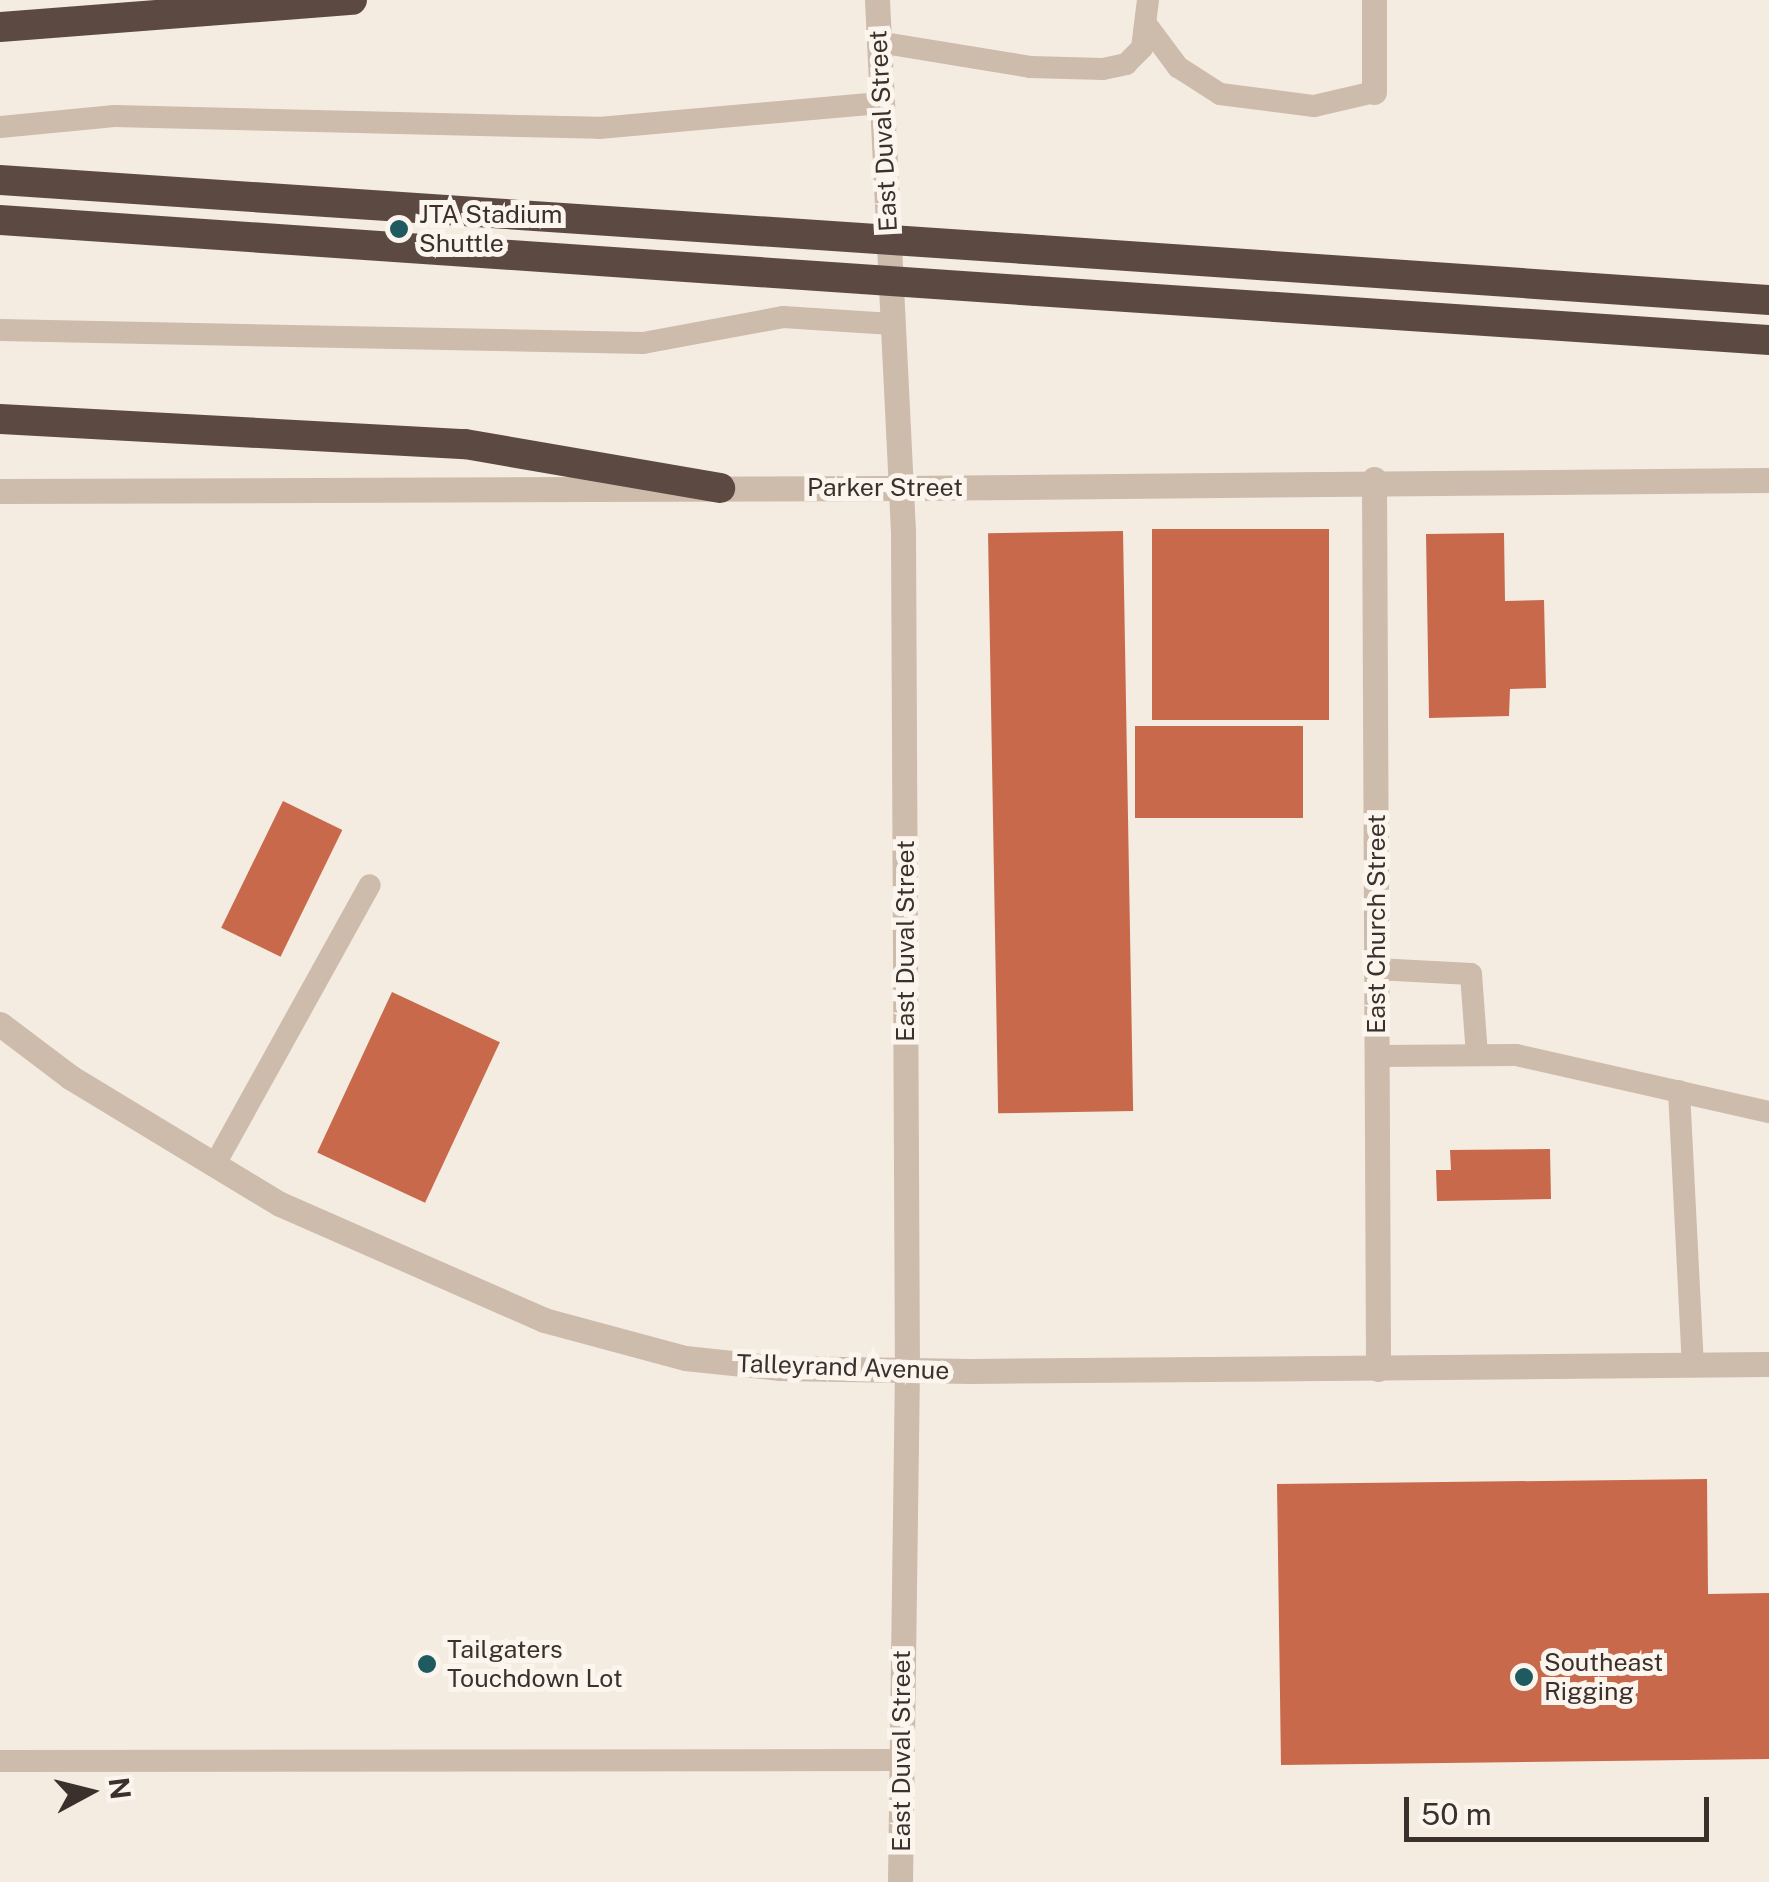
<!DOCTYPE html>
<style>
body{margin:0}
#map{position:relative;width:1769px;height:1882px;overflow:hidden;background:#f4ebe1;font-family:"Public Sans",sans-serif}
div>[style]{position:absolute}
.building>*{inset:0;background:#c8694b;transform-origin:0 0}
.service>*{height:22px;margin:-11px;padding:0 11px;transform-origin:11px;border-radius:11px;background:#cdbbac}
.minor>*{height:25px;margin:-12.5px;padding:0 12.5px;transform-origin:12.5px;border-radius:12.5px;background:#cdbbac}
.tertiary>*{height:25px;margin:-12.5px;padding:0 12.5px;transform-origin:12.5px;border-radius:12.5px;background:#cdbbac}
.motorway>*{height:30px;margin:-15px;padding:0 15px;transform-origin:15px;border-radius:15px;background:#5c4a42}
.motorway-bridge>*{height:30px;margin:-15px;padding:0 15px;transform-origin:15px;border-radius:15px;background:#5c4a42}
.dots>*{width:28px;height:28px;translate:-50% -50%;box-sizing:border-box;border:5px solid #fbf5ee;border-radius:50%}
span{translate:-50% -50%;white-space:nowrap;text-align:center;line-height:1.15;-webkit-text-stroke:10px #fbf5ee;paint-order:stroke}
.street-label{font-size:25px;color:#3b302b}
.poi-label{font-size:25px;color:#3b302b}
.left{translate:0 -50%;text-align:left}
.north{position:absolute;left:40px;top:1742px;width:100px;height:100px;-webkit-text-stroke:8px #fbf5ee;paint-order:stroke;rotate:83deg;font-size:28px;font-weight:700;line-height:40px;text-align:center;color:#3b302b}
.north::after{content:'';display:block;margin:auto;width:35px;height:45px;background:#3b302b;clip-path:polygon(50% 0,100% 100%,50% 72%,0 100%)}
.scale{position:absolute;left:1404px;top:1797px;width:305px;height:45px;box-sizing:border-box;border:5px solid #3b302b;border-top:0;padding-left:12px;font-size:30px;line-height:35px;white-space:nowrap;color:#3b302b;-webkit-text-stroke:8px #fbf5ee;paint-order:stroke}
</style>
<div id="map">
<div class="building">
<i style="left:1152px;top:529px;width:177px;height:191px"></i>
<i style="left:1123px;top:531px;width:580px;height:135px;rotate:89deg"></i>
<i style="clip-path:polygon(1504px 533px,1505px 601px,1544px 600px,1546px 688px,1510px 689px,1509px 716px,1429px 718px,1426px 534px)"></i>
<i style="left:1135px;top:726px;width:168px;height:92px"></i>
<i style="left:283px;top:801px;width:66px;height:141px;rotate:26deg"></i>
<i style="left:392px;top:992px;width:119px;height:177px;rotate:25deg"></i>
<i style="clip-path:polygon(1550px 1149px,1551px 1199px,1437px 1201px,1436px 1170px,1451px 1170px,1450px 1150px)"></i>
<i style="clip-path:polygon(1707px 1479px,1708px 1594px,1769px 1593px,1769px 1759px,1281px 1765px,1277px 1484px)"></i>
</div>
<div class="service">
<i style="left:1149px;top:28px;width:49px;rotate:53.4deg"></i>
<i style="left:1178px;top:67px;width:50px;rotate:32.7deg"></i>
<i style="left:1220px;top:94px;width:95px;rotate:7.3deg"></i>
<i style="left:1314px;top:106px;width:62px;rotate:-13.1deg"></i>
<i style="left:878px;top:42px;width:154px;rotate:9.3deg"></i>
<i style="left:1030px;top:67px;width:73px;rotate:1.6deg"></i>
<i style="left:1103px;top:69px;width:24px;rotate:-12deg"></i>
<i style="left:1126px;top:64px;width:23px;rotate:-45deg"></i>
<i style="left:1142px;top:48px;width:48px;rotate:-82.9deg"></i>
<i style="left:0;top:127px;width:115px;rotate:-5.5deg"></i>
<i style="left:114px;top:116px;width:485px;rotate:1.4deg"></i>
<i style="left:599px;top:128px;width:282px;rotate:-5.1deg"></i>
<i style="left:0;top:330px;width:643px;rotate:1.16deg"></i>
<i style="left:643px;top:343px;width:142px;rotate:-10.5deg"></i>
<i style="left:783px;top:317px;width:109px;rotate:3.7deg"></i>
<i style="left:1376px;top:969px;width:95px;rotate:3deg"></i>
<i style="left:1471px;top:974px;width:81px;rotate:85.8deg"></i>
<i style="left:1377px;top:1056px;width:139px;rotate:-0.4deg"></i>
<i style="left:1516px;top:1055px;width:259px;rotate:12.7deg"></i>
<i style="left:1679px;top:1091px;width:274px;rotate:87.1deg"></i>
<i style="left:214px;top:1166px;width:321px;rotate:-61deg"></i>
<i style="left:0;top:1761px;width:899px;rotate:-0.06deg"></i>
</div>
<div class="minor">
<i style="left:1374px;top:0;width:92px;rotate:90deg"></i>
<i style="left:1374px;top:479px;width:890px;rotate:89.74deg"></i>
<i style="left:901px;top:488px;width:868px;rotate:-0.53deg"></i>
<i style="left:900px;top:1882px;width:511px;rotate:-89.22deg"></i>
</div>
<div class="tertiary">
<i style="left:877px;top:0;width:532px;rotate:87.2deg"></i>
<i style="left:903px;top:531px;width:840px;rotate:89.73deg"></i>
<i style="left:0;top:491px;width:901px;rotate:-0.19deg"></i>
<i style="left:0;top:1024px;width:88px;rotate:37.1deg"></i>
<i style="left:70px;top:1077px;width:245px;rotate:31.2deg"></i>
<i style="left:280px;top:1204px;width:288px;rotate:23.7deg"></i>
<i style="left:544px;top:1320px;width:146px;rotate:15.1deg"></i>
<i style="left:685px;top:1358px;width:96px;rotate:6deg"></i>
<i style="left:780px;top:1368px;width:191px;rotate:0.9deg"></i>
<i style="left:971px;top:1371px;width:798px;rotate:-0.5deg"></i>
</div>
<div class="motorway">
<i style="left:0;top:27px;width:353px;rotate:-4.4deg"></i>
<i style="left:1040px;top:250px;width:731px;rotate:3.92deg"></i>
<i style="left:1036px;top:291px;width:735px;rotate:3.82deg"></i>
<i style="left:0;top:419px;width:466px;rotate:3.1deg"></i>
<i style="left:465px;top:444px;width:259px;rotate:9.8deg"></i>
</div>
<div class="motorway-bridge">
<i style="left:0;top:180px;width:1042px;rotate:3.85deg"></i>
<i style="left:0;top:220px;width:1038px;rotate:3.92deg"></i>
</div>
<div class="dots">
<i style="left:399px;top:229px;background:#1f5a5e"></i>
<i style="left:427px;top:1664px;background:#1f5a5e"></i>
<i style="left:1524px;top:1677px;background:#1f5a5e"></i>
</div>
<div class="street-label">
<span style="left:883px;top:131px;rotate:-93deg">East Duval Street</span>
<span style="left:885px;top:487px">Parker Street</span>
<span style="left:1376px;top:924px;rotate:-90deg">East Church Street</span>
<span style="left:905px;top:941px;rotate:-90deg">East Duval Street</span>
<span style="left:843px;top:1367px;rotate:2deg">Talleyrand Avenue</span>
<span style="left:901px;top:1751px;rotate:-90deg">East Duval Street</span>
</div>
<div class="poi-label">
<span class="left" style="left:419px;top:229px">JTA Stadium<br>Shuttle</span>
<span class="left" style="left:447px;top:1664px">Tailgaters<br>Touchdown Lot</span>
<span class="left" style="left:1544px;top:1677px">Southeast<br>Rigging</span>
</div>
<div class="north">N</div>
<div class="scale">50 m</div>
</div>
